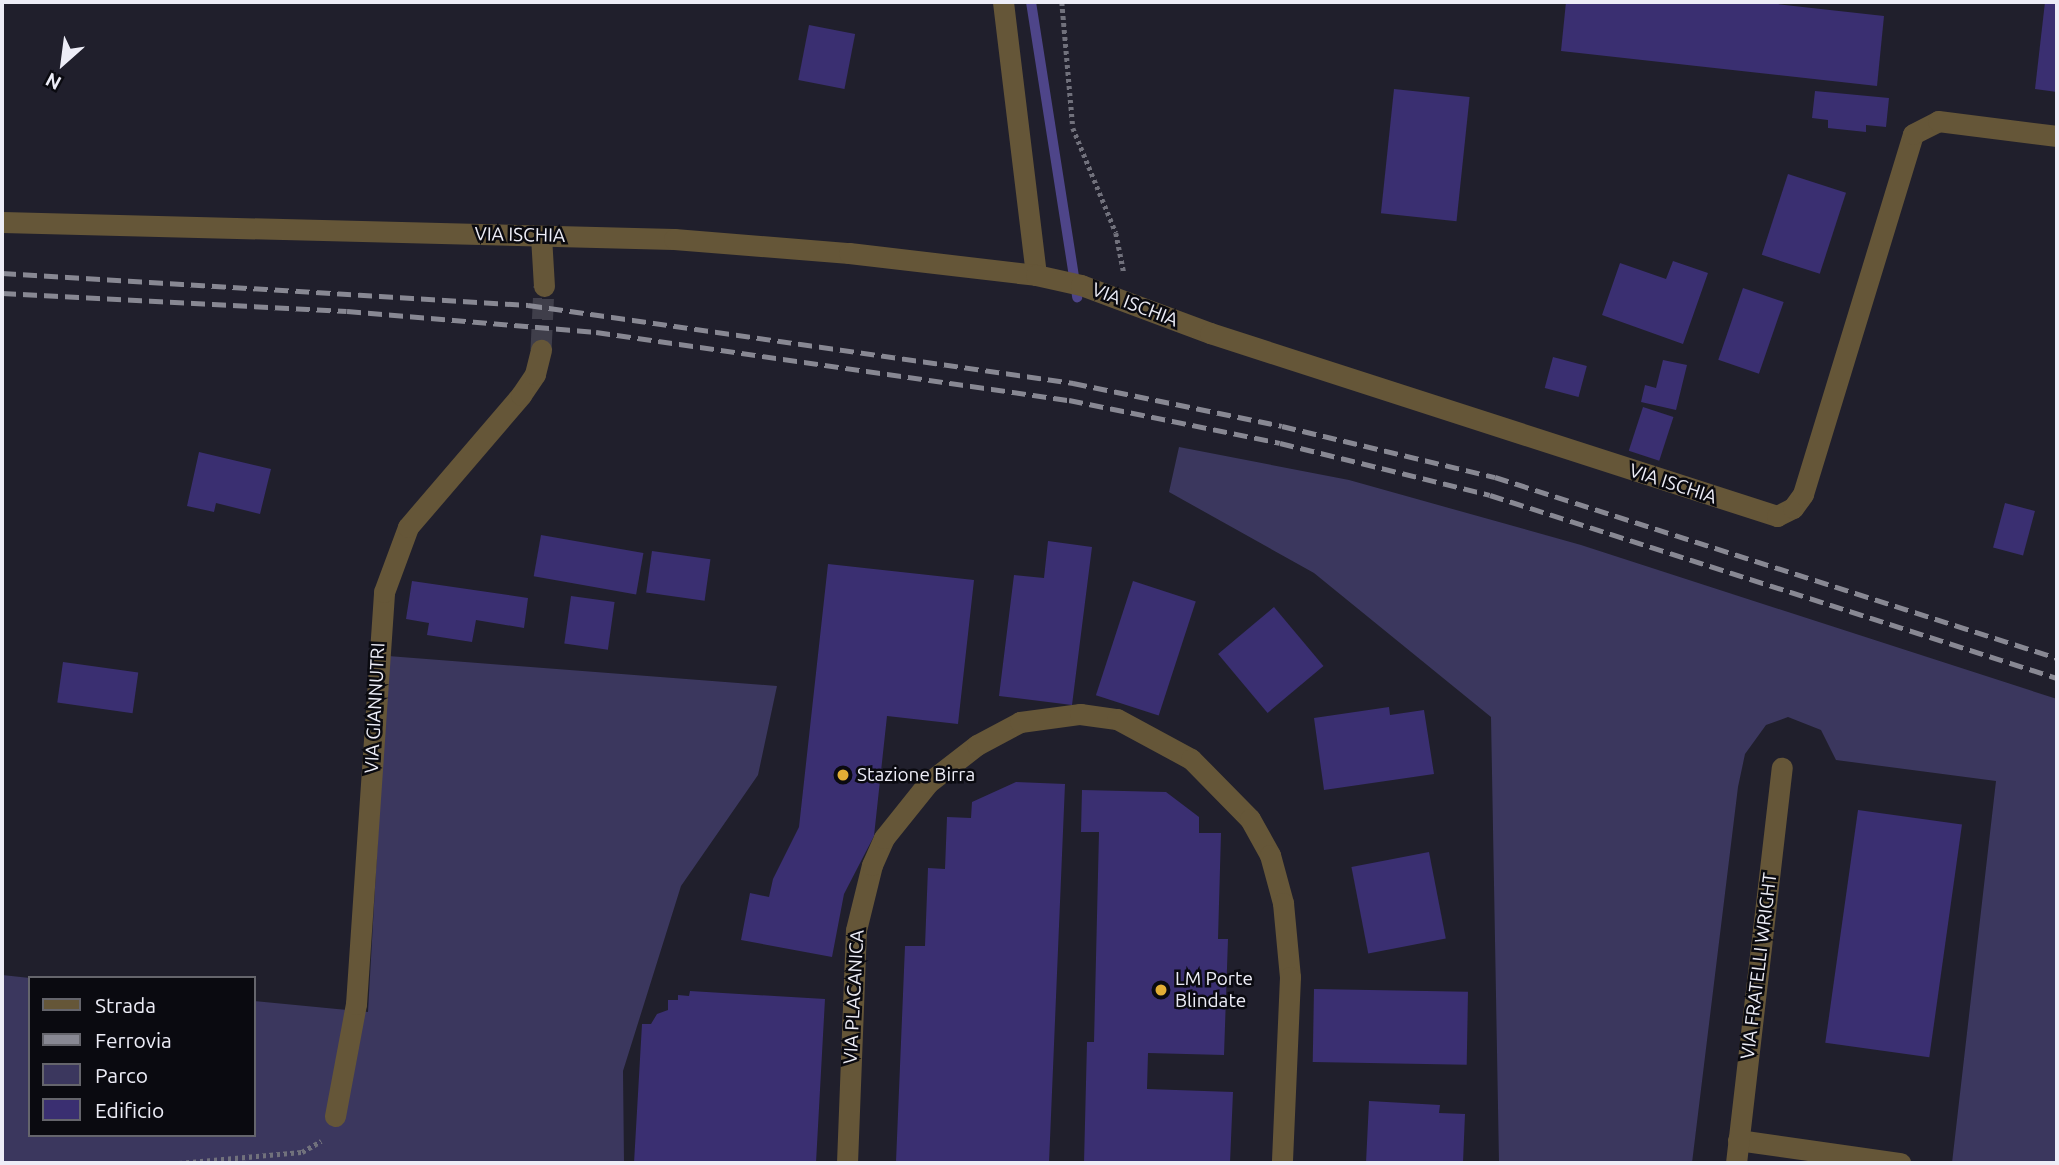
<!DOCTYPE html>
<style>
body{margin:0}
#map{position:relative;width:2059px;height:1165px;overflow:hidden;background:#201f2c;font-family:Ubuntu,sans-serif}
div>[style]{position:absolute}
.green>*{inset:0;background:#3b375e}
.stream>*{height:10px;margin:-5px;padding:0 5px;transform-origin:5px;border-radius:5px;background:#4e4589}
.building>*{inset:0;background:#3a2f71;transform-origin:0 0}
.street-tunnel>*{height:21px;margin-top:-10.5px;transform-origin:0;background:repeating-linear-gradient(90deg,#3f3e4a 0 21px,transparent 0 31px)}
.path>*{height:4.5px;margin-top:-2.25px;transform-origin:0;background:repeating-linear-gradient(90deg,#71717c 0 3.5px,transparent 0 7px)}
.street>*{height:21px;margin:-10.5px;padding:0 10.5px;transform-origin:10.5px;border-radius:10.5px;background:#655638}
.rail>*{height:5px;margin-top:-2.5px;transform-origin:0;background:repeating-linear-gradient(90deg,#888893 0 14px,transparent 0 21px)}
.dots>*{width:19px;height:19px;translate:-50% -50%;box-sizing:border-box;border:4px solid #0a0a10;border-radius:50%}
span{translate:-50% -50%;white-space:nowrap;text-align:center;line-height:1.15;-webkit-text-stroke:5px #0a0a10;paint-order:stroke}
.street-label{font-size:19px;color:#ededf7}
.poi-label{font-size:19px;color:#ededf7}
.left{translate:0 -50%;text-align:left}
.frame{position:absolute;inset:0;border:4px solid #ededf7;pointer-events:none}
.legend{position:absolute;left:28px;top:976px;width:228px;height:161px;box-sizing:border-box;background:#0a0a10;border:2px solid #65656c;margin:0;padding:9px 12px;list-style:none;font-size:21px;color:#ededf7}
.legend li{display:flex;align-items:center;gap:14px;height:35px}
.legend b{width:35px;border:2px solid #65656c}
.north{position:absolute;left:28px;top:28px;width:70px;height:70px;-webkit-text-stroke:5px #0a0a10;paint-order:stroke;rotate:208deg;font-size:19px;font-weight:700;line-height:28px;text-align:center;color:#ededf7}
.north::after{content:'';display:block;margin:auto;width:24px;height:32px;background:#ededf7;clip-path:polygon(50% 0,100% 100%,50% 72%,0 100%)}
</style>
<div id="map">
<div class="green">
<i style="clip-path:polygon(1179px 447px,1349px 480px,1581px 545px,2057px 699px,2057px 1163px,1952px 1163px,1996px 781px,1836px 760px,1821px 730px,1788px 717px,1766px 725px,1745px 754px,1738px 787px,1692px 1163px,1499px 1163px,1491px 717px,1314px 573px,1169px 492px)"></i>
<i style="clip-path:polygon(388px 656px,777px 686px,758px 775px,681px 886px,623px 1071px,624px 1163px,2px 1163px,2px 975px,30px 978px,30px 1135px,254px 1135px,254px 1001px,368px 1012px)"></i>
</div>
<div class="stream">
<i style="left:1031px;top:2px;width:299px;rotate:81.1deg"></i>
</div>
<div class="building">
<i style="clip-path:polygon(1566px 2px,1759px 2px,1884px 16px,1877px 86px,1561px 51px)"></i>
<i style="clip-path:polygon(2045px 2px,2057px 2px,2057px 92px,2035px 89px)"></i>
<i style="left:809px;top:25px;width:47px;height:56px;rotate:11deg"></i>
<i style="left:1394px;top:89px;width:76px;height:125px;rotate:6deg"></i>
<i style="clip-path:polygon(1815px 91px,1889px 98px,1886px 127px,1866px 125px,1866px 132px,1828px 128px,1828px 120px,1812px 118px)"></i>
<i style="left:1788px;top:174px;width:61px;height:85px;rotate:18deg"></i>
<i style="clip-path:polygon(1673px 261px,1708px 273px,1683px 344px,1602px 315px,1620px 263px,1666px 279px)"></i>
<i style="left:1743px;top:288px;width:43px;height:76px;rotate:19deg"></i>
<i style="left:1553px;top:357px;width:35px;height:32px;rotate:15deg"></i>
<i style="clip-path:polygon(1663px 360px,1687px 365px,1676px 410px,1641px 402px,1645px 385px,1656px 388px)"></i>
<i style="left:1643px;top:407px;width:32px;height:46px;rotate:18deg"></i>
<i style="clip-path:polygon(199px 452px,271px 469px,260px 514px,216px 503px,214px 512px,187px 506px)"></i>
<i style="left:2005px;top:503px;width:31px;height:46px;rotate:15deg"></i>
<i style="left:541px;top:535px;width:104px;height:42px;rotate:10deg"></i>
<i style="clip-path:polygon(1048px 541px,1092px 547px,1072px 705px,999px 696px,1014px 575px,1044px 578px)"></i>
<i style="left:652px;top:551px;width:59px;height:42px;rotate:8deg"></i>
<i style="clip-path:polygon(828px 564px,974px 580px,958px 724px,887px 716px,874px 836px,844px 894px,832px 957px,741px 940px,750px 893px,769px 897px,773px 879px,799px 827px)"></i>
<i style="clip-path:polygon(412px 581px,528px 598px,524px 628px,476px 620px,472px 642px,427px 635px,429px 623px,406px 619px)"></i>
<i style="left:1133px;top:581px;width:66px;height:120px;rotate:18deg"></i>
<i style="left:571px;top:596px;width:44px;height:48px;rotate:8deg"></i>
<i style="left:1274px;top:607px;width:77px;height:73px;rotate:50deg"></i>
<i style="left:63px;top:662px;width:76px;height:41px;rotate:8deg"></i>
<i style="clip-path:polygon(1389px 707px,1390px 715px,1424px 710px,1434px 774px,1324px 790px,1314px 718px)"></i>
<i style="clip-path:polygon(1016px 782px,1065px 784px,1049px 1163px,896px 1162px,905px 946px,925px 946px,928px 868px,945px 869px,947px 817px,971px 818px,972px 802px)"></i>
<i style="clip-path:polygon(1082px 790px,1166px 792px,1199px 817px,1199px 833px,1221px 833px,1218px 939px,1228px 939px,1224px 1055px,1148px 1053px,1147px 1089px,1233px 1092px,1230px 1163px,1084px 1163px,1087px 1042px,1094px 1042px,1099px 832px,1081px 832px)"></i>
<i style="left:1858px;top:810px;width:105px;height:235px;rotate:8deg"></i>
<i style="left:1429px;top:852px;width:88px;height:79px;rotate:79deg"></i>
<i style="left:1314px;top:989px;width:154px;height:73px;rotate:1deg"></i>
<i style="clip-path:polygon(690px 991px,825px 999px,816px 1163px,634px 1163px,642px 1024px,651px 1024px,657px 1014px,668px 1010px,668px 1000px,678px 1000px,678px 995px,689px 996px)"></i>
<i style="clip-path:polygon(1369px 1101px,1440px 1105px,1439px 1113px,1465px 1114px,1463px 1163px,1366px 1163px)"></i>
</div>
<div class="street-tunnel">
<i style="left:541px;top:350px;width:64px;rotate:-87.3deg"></i>
</div>
<div class="path">
<i style="left:1062px;top:2px;width:126px;rotate:85deg"></i>
<i style="left:1073px;top:128px;width:113px;rotate:67.7deg"></i>
<i style="left:1116px;top:233px;width:41px;rotate:78.7deg"></i>
<i style="left:179px;top:1163px;width:123px;rotate:-5.1deg"></i>
<i style="left:302px;top:1152px;width:22px;rotate:-30deg"></i>
</div>
<div class="street">
<i style="left:1003px;top:2px;width:275px;rotate:83.1deg"></i>
<i style="left:2px;top:222px;width:672px;rotate:1.45deg"></i>
<i style="left:674px;top:239px;width:176px;rotate:4.6deg"></i>
<i style="left:849px;top:253px;width:188px;rotate:6.7deg"></i>
<i style="left:1036px;top:275px;width:46px;rotate:12.5deg"></i>
<i style="left:1081px;top:285px;width:138px;rotate:20.4deg"></i>
<i style="left:1210px;top:333px;width:596px;rotate:17.89deg"></i>
<i style="left:1777px;top:516px;width:18px;rotate:-27deg"></i>
<i style="left:1793px;top:508px;width:17px;rotate:-54deg"></i>
<i style="left:1803px;top:494px;width:376px;rotate:-73deg"></i>
<i style="left:1913px;top:134px;width:28px;rotate:-27deg"></i>
<i style="left:1938px;top:121px;width:120px;rotate:7.2deg"></i>
<i style="left:541px;top:236px;width:50px;rotate:86.6deg"></i>
<i style="left:335px;top:1116px;width:114px;rotate:-79.4deg"></i>
<i style="left:356px;top:1004px;width:413px;rotate:-86.1deg"></i>
<i style="left:384px;top:592px;width:69px;rotate:-69.7deg"></i>
<i style="left:408px;top:527px;width:174px;rotate:-49.4deg"></i>
<i style="left:521px;top:395px;width:25px;rotate:-56deg"></i>
<i style="left:535px;top:374px;width:25px;rotate:-76deg"></i>
<i style="left:1738px;top:1140px;width:164px;rotate:8.1deg"></i>
<i style="left:847px;top:1163px;width:233px;rotate:-87.8deg"></i>
<i style="left:856px;top:930px;width:67px;rotate:-76.2deg"></i>
<i style="left:872px;top:865px;width:30px;rotate:-66deg"></i>
<i style="left:884px;top:838px;width:70px;rotate:-51.3deg"></i>
<i style="left:928px;top:783px;width:62px;rotate:-37.8deg"></i>
<i style="left:977px;top:745px;width:49px;rotate:-28.1deg"></i>
<i style="left:1020px;top:722px;width:61px;rotate:-7.6deg"></i>
<i style="left:1080px;top:714px;width:37px;rotate:8deg"></i>
<i style="left:1117px;top:719px;width:84px;rotate:28.4deg"></i>
<i style="left:1191px;top:759px;width:84px;rotate:45.5deg"></i>
<i style="left:1250px;top:819px;width:41px;rotate:60.9deg"></i>
<i style="left:1270px;top:855px;width:50px;rotate:74.8deg"></i>
<i style="left:1283px;top:903px;width:74px;rotate:84.6deg"></i>
<i style="left:1290px;top:977px;width:186px;rotate:92.5deg"></i>
<i style="left:1736px;top:1163px;width:398px;rotate:-83.4deg"></i>
</div>
<div class="rail">
<i style="left:2px;top:273px;width:527px;rotate:3.48deg"></i>
<i style="left:528px;top:305px;width:551px;rotate:8.14deg"></i>
<i style="left:1073px;top:383px;width:213px;rotate:11.6deg"></i>
<i style="left:1282px;top:426px;width:219px;rotate:13.5deg"></i>
<i style="left:1495px;top:477px;width:590px;rotate:17.85deg"></i>
<i style="left:2px;top:293px;width:345px;rotate:3deg"></i>
<i style="left:347px;top:311px;width:250px;rotate:4.8deg"></i>
<i style="left:596px;top:332px;width:478px;rotate:8.2deg"></i>
<i style="left:1069px;top:400px;width:215px;rotate:11.5deg"></i>
<i style="left:1280px;top:443px;width:216px;rotate:13.9deg"></i>
<i style="left:1490px;top:495px;width:596px;rotate:17.89deg"></i>
</div>
<div class="dots">
<i style="left:843px;top:775px;background:#e3ae35"></i>
<i style="left:1161px;top:990px;background:#e3ae35"></i>
</div>
<div class="street-label">
<span style="left:520px;top:235px;rotate:1deg">VIA ISCHIA</span>
<span style="left:1135px;top:305px;rotate:21deg">VIA ISCHIA</span>
<span style="left:1673px;top:484px;rotate:18deg">VIA ISCHIA</span>
<span style="left:375px;top:708px;rotate:-87deg">VIA GIANNUTRI</span>
<span style="left:1759px;top:966px;rotate:-83deg">VIA FRATELLI WRIGHT</span>
<span style="left:854px;top:997px;rotate:-87deg">VIA PLACANICA</span>
</div>
<div class="poi-label">
<span class="left" style="left:857px;top:775px">Stazione Birra</span>
<span class="left" style="left:1175px;top:990px">LM Porte<br>Blindate</span>
</div>
<div class="frame"></div>
<ul class="legend">
<li><b style="height:9px;background:#655638"></b>Strada</li>
<li><b style="height:9px;background:#888893"></b>Ferrovia</li>
<li><b style="height:19px;background:#3b375e"></b>Parco</li>
<li><b style="height:19px;background:#3a2f71"></b>Edificio</li>
</ul>
<div class="north">N</div>
</div>
